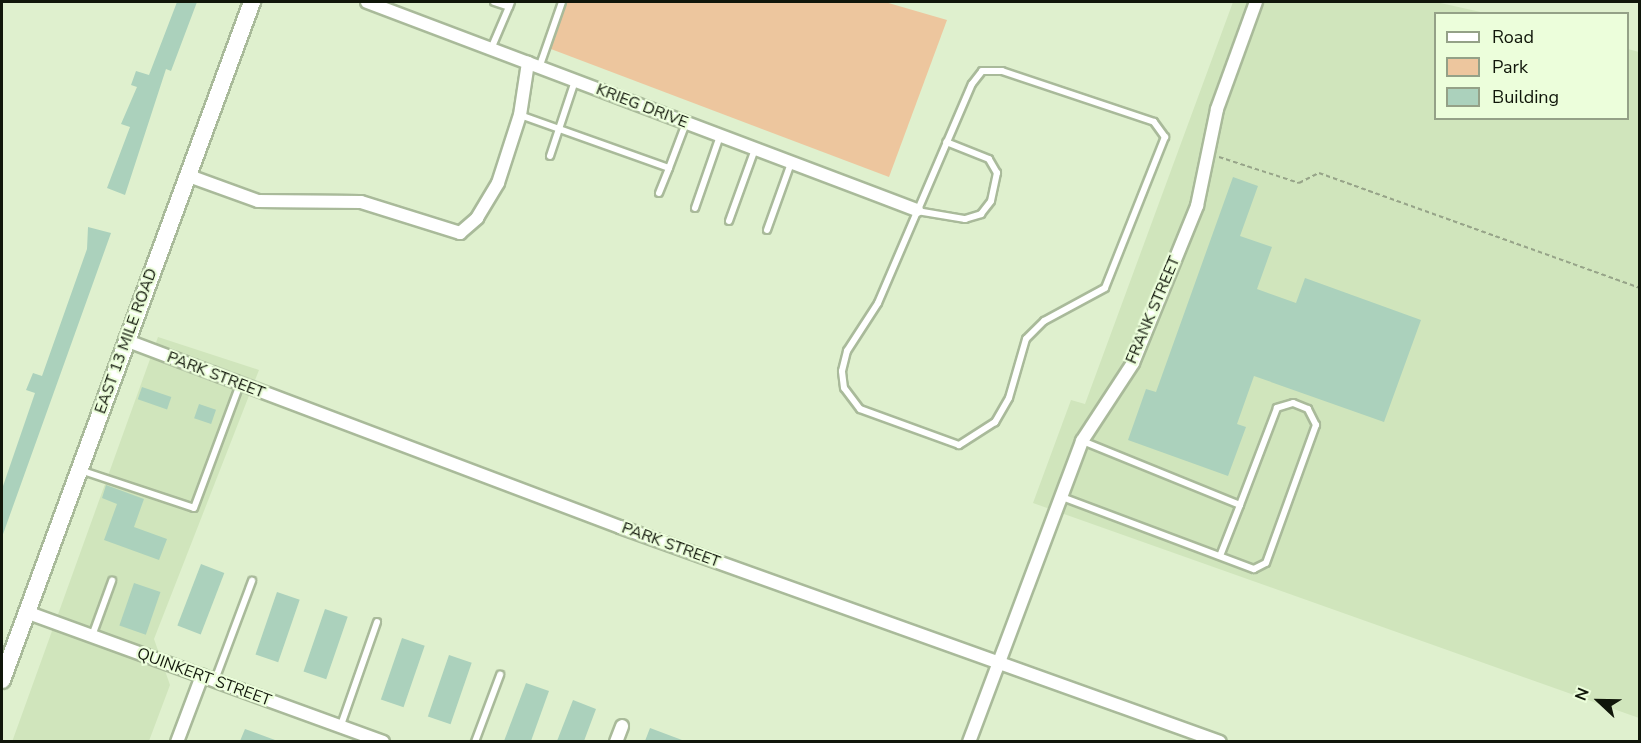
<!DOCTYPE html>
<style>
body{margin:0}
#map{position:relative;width:1641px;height:743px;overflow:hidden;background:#dff0ce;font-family:"Nunito Sans",sans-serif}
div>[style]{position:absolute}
.built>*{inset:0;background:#d0e5bc}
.green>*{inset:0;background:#edc69e}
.building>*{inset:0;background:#abd1bc;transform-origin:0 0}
.path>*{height:2px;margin-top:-1px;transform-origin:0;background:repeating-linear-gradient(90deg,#97a489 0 4.5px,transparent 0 7.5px)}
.roads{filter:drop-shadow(2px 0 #a9ba9a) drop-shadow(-2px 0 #a9ba9a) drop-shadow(0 2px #a9ba9a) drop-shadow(0 -2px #a9ba9a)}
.lane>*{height:6px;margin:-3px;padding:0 3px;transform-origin:3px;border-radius:3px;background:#fff}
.street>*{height:12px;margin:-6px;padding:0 6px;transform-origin:6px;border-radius:6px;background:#fff}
.secondary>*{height:16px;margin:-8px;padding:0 8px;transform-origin:8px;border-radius:8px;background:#fff}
span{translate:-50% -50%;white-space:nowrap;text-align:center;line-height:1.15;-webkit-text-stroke:4.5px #ecfedb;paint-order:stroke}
.street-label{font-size:16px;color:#10160a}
.frame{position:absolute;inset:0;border:3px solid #10160a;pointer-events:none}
.legend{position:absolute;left:1434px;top:12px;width:195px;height:108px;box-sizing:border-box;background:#ecfedb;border:2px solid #94a187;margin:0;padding:8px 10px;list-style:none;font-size:18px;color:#10160a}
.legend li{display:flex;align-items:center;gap:12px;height:30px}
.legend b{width:30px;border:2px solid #94a187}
.north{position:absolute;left:1569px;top:671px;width:60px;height:60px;-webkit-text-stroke:4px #ecfedb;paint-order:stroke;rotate:292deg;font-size:16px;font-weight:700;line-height:24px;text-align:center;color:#10160a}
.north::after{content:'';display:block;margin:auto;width:21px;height:27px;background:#10160a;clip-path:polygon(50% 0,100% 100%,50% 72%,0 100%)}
</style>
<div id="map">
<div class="built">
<i style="clip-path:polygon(1233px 2px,1436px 2px,1485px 13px,1436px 14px,1436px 118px,1628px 118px,1628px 49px,1639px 52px,1639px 718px,1033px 503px,1071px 400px,1085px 404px)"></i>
<i style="clip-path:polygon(158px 337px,259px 370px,154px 639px,170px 685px,149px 741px,12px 742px)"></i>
</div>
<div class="green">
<i style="clip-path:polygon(559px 2px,885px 2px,947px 20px,889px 177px,543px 46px)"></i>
</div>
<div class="building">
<i style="clip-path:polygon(177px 2px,197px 2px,171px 71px,166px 69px,125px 195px,107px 188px,130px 127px,121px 124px,137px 87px,131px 85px,136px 71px,149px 75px)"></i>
<i style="clip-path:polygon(1233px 177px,1258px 186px,1240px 236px,1272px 247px,1257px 289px,1296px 303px,1305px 278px,1421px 320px,1384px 422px,1254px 376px,1237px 424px,1246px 427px,1228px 476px,1128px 440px,1146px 389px,1156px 392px)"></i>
<i style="clip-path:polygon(88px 227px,111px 233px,2px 537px,2px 489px,35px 393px,26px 390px,33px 373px,42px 376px,87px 249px)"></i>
<i style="left:142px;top:387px;width:31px;height:13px;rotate:19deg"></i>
<i style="left:199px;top:404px;width:18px;height:15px;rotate:19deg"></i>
<i style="clip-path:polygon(106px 485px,144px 499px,134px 527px,167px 539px,159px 560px,104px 540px,117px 504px,102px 498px)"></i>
<i style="left:201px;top:564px;width:25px;height:66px;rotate:21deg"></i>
<i style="left:134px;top:583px;width:28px;height:45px;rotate:19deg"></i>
<i style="left:277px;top:592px;width:24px;height:66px;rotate:19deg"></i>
<i style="left:325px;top:609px;width:24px;height:66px;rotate:19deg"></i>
<i style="left:402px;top:638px;width:24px;height:65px;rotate:19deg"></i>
<i style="left:449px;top:655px;width:24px;height:65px;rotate:19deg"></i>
<i style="clip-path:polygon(526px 683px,549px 691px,531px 741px,504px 741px)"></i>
<i style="clip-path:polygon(573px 700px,596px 709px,584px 741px,557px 741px)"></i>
<i style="clip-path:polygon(650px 728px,682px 740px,682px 741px,645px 741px)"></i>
<i style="clip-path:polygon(245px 729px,275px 740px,275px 741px,240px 741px)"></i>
</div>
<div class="path">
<i style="left:1219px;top:157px;width:84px;rotate:18deg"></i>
<i style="left:1299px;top:183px;width:22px;rotate:-27deg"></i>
<i style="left:1319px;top:173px;width:341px;rotate:19.7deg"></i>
</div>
<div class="roads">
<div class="lane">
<i style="left:494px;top:2px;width:16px;rotate:18deg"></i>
<i style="left:491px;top:49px;width:51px;rotate:-66.9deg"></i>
<i style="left:539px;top:68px;width:70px;rotate:-70.8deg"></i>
<i style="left:982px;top:71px;width:20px"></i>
<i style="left:1002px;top:71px;width:160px;rotate:18.5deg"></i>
<i style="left:1154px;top:122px;width:19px;rotate:54deg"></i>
<i style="left:1165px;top:137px;width:162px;rotate:111.7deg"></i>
<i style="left:1105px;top:288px;width:69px;rotate:151.6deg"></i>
<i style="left:1044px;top:321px;width:25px;rotate:135deg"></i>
<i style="left:1026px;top:339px;width:61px;rotate:106.1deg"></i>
<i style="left:1009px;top:398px;width:28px;rotate:120deg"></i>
<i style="left:995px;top:422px;width:43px;rotate:147.4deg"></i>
<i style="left:959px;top:445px;width:105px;rotate:-160deg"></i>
<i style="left:860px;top:409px;width:26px;rotate:-127deg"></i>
<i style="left:844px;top:388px;width:17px;rotate:-97deg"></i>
<i style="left:842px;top:371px;width:21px;rotate:-76deg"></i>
<i style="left:847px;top:351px;width:57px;rotate:-57.1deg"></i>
<i style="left:878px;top:303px;width:238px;rotate:-66.8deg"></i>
<i style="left:972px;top:84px;width:16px;rotate:-52deg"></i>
<i style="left:520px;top:115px;width:158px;rotate:19.6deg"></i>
<i style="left:669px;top:168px;width:48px;rotate:-69.3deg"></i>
<i style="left:550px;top:156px;width:79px;rotate:-71.6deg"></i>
<i style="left:659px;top:193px;width:27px;rotate:-68deg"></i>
<i style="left:695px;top:208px;width:76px;rotate:-70.9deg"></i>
<i style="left:917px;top:211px;width:49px;rotate:9.5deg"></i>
<i style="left:965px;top:219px;width:17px;rotate:-17deg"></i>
<i style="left:981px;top:214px;width:16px;rotate:-52deg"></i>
<i style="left:991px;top:201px;width:29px;rotate:-78deg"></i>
<i style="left:997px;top:173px;width:16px;rotate:-120deg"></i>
<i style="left:989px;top:159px;width:46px;rotate:-158.4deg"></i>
<i style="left:729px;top:221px;width:77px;rotate:-70.1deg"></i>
<i style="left:767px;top:230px;width:71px;rotate:-70.3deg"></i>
<i style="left:80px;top:470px;width:120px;rotate:18.4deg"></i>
<i style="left:194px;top:508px;width:132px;rotate:-69.6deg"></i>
<i style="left:1062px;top:497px;width:205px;rotate:20.6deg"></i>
<i style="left:1254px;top:569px;width:13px;rotate:-27deg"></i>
<i style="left:1266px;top:563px;width:147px;rotate:-70.1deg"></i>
<i style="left:1316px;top:425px;width:18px;rotate:-117deg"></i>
<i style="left:1308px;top:409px;width:16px;rotate:-158deg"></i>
<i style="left:1293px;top:403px;width:17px;rotate:163deg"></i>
<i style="left:1277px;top:408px;width:104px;rotate:110.9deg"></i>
<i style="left:1240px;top:505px;width:170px;rotate:-157.9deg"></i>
<i style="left:1220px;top:556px;width:55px;rotate:-68.6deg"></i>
<i style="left:92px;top:636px;width:59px;rotate:-70deg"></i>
<i style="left:215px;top:680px;width:106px;rotate:-69.5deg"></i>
<i style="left:341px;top:725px;width:109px;rotate:-70.7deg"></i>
<i style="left:475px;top:742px;width:72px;rotate:-69.5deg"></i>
</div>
<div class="street">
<i style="left:367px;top:2px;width:588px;rotate:20.72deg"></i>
<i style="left:189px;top:176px;width:73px;rotate:19.9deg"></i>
<i style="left:258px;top:201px;width:103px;rotate:0.6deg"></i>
<i style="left:361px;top:202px;width:104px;rotate:17.4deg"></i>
<i style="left:460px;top:233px;width:23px;rotate:-41deg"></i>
<i style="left:477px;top:218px;width:41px;rotate:-59deg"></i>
<i style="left:498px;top:183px;width:71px;rotate:-72.1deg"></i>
<i style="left:520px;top:115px;width:53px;rotate:-81.3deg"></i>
<i style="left:125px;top:340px;width:529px;rotate:20.7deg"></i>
<i style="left:620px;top:527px;width:637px;rotate:19.71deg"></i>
<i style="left:26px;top:612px;width:380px;rotate:20deg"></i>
<i style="left:177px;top:742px;width:71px;rotate:-69.3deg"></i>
<i style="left:616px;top:742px;width:17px;rotate:-69deg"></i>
<i style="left:969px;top:742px;width:322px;rotate:-69.4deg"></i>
<i style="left:1082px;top:441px;width:93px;rotate:-56.8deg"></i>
<i style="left:1133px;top:363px;width:170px;rotate:-67.8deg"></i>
<i style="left:1197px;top:206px;width:99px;rotate:-78.3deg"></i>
<i style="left:1217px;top:109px;width:114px;rotate:-70deg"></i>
</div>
<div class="secondary">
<i style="left:2px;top:680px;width:723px;rotate:-69.76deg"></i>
</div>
</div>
<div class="street-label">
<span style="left:642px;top:106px;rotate:21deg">KRIEG DRIVE</span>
<span style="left:1153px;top:310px;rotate:-67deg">FRANK STREET</span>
<span style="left:126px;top:341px;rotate:-70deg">EAST 13 MILE ROAD</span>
<span style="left:216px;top:375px;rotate:21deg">PARK STREET</span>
<span style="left:671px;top:545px;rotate:20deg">PARK STREET</span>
<span style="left:204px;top:677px;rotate:20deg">QUINKERT STREET</span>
</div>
<div class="frame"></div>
<ul class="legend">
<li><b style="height:8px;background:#fff"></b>Road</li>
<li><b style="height:16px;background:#edc69e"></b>Park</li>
<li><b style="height:16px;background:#abd1bc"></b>Building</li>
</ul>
<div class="north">N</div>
</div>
